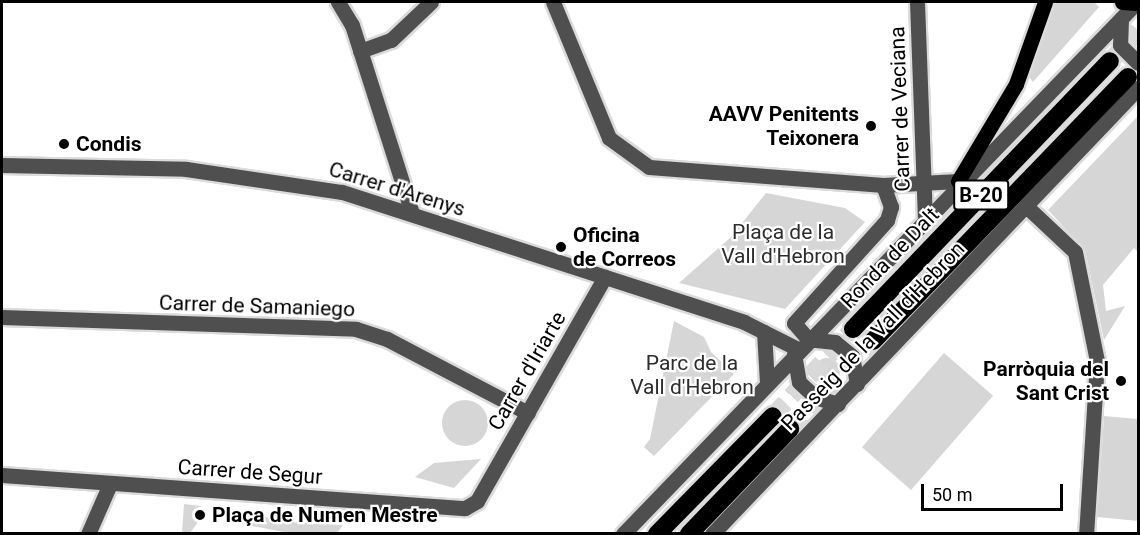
<!DOCTYPE html>
<meta charset="utf-8">
<style>
body{margin:0}
#map{position:relative;width:1140px;height:535px;overflow:hidden;background:#fff;font-family:Roboto,sans-serif}
div>[style]{position:absolute}
.green>*{inset:0;background:#d6d6d6;transform-origin:0 0}
.round{border-radius:50%}
.highway-tunnel>*{height:18px;margin-top:-9px;transform-origin:0;background:repeating-linear-gradient(90deg,#d9d9d9 0 18px,transparent 0 27px)}
.roads{filter:drop-shadow(2px 0 #dbdbdb) drop-shadow(-2px 0 #dbdbdb) drop-shadow(0 2px #dbdbdb) drop-shadow(0 -2px #dbdbdb)}
.minor>*{height:15px;margin:-7.5px;padding:0 7.5px;transform-origin:7.5px;border-radius:7.5px;background:#4f4f4f}
.major>*{height:15px;margin:-7.5px;padding:0 7.5px;transform-origin:7.5px;border-radius:7.5px;background:#000}
.highway>*{height:18px;margin:-9px;padding:0 9px;transform-origin:9px;border-radius:9px;background:#000}
.dots>*{width:16px;height:16px;translate:-50% -50%;box-sizing:border-box;border:3px solid #fff;border-radius:50%}
span{translate:-50% -50%;white-space:nowrap;text-align:center;line-height:1.15;-webkit-text-stroke:4.5px #fff;paint-order:stroke}
.shield-label span{padding:2px 4px;background:#fff;border:2px solid;border-radius:4px;-webkit-text-stroke-width:0}
.shield-label{font-size:20px;color:#000;font-weight:700}
.street-label{font-size:21px;color:#000}
.poi-label{font-size:21px;color:#000;font-weight:700}
.right{translate:-100% -50%;text-align:right}
.left{translate:0 -50%;text-align:left}
.park-label{font-size:21px;color:#2d2d2d}
.frame{position:absolute;inset:0;border:3px solid #000;pointer-events:none}
.scale{position:absolute;left:921px;top:484px;width:142px;height:27px;box-sizing:border-box;border:3px solid #000;border-top:0;padding-left:8px;font-size:18px;line-height:21px;white-space:nowrap;color:#000;-webkit-text-stroke:4px #fff;paint-order:stroke}
</style>
<div id="map">
<div class="green">
<i style="clip-path:polygon(1054px 2px,1094px 2px,1099px 7px,1033px 82px,1029px 77px)"></i>
<i style="clip-path:polygon(1138px 116px,1138px 252px,1134px 248px,1103px 285px,1106px 311px,1125px 306px,1104px 340px,1085px 250px,1048px 210px)"></i>
<i style="clip-path:polygon(766px 193px,845px 208px,865px 222px,785px 309px,679px 283px,730px 238px)"></i>
<i style="clip-path:polygon(674px 321px,704px 337px,711px 352px,734px 374px,654px 456px,644px 447px,650px 439px)"></i>
<i style="left:944px;top:353px;width:65px;height:125px;rotate:41deg"></i>
<i class="round" style="left:814px;top:358px;width:26px;height:26px"></i>
<i class="round" style="left:442px;top:400px;width:46px;height:46px"></i>
<i style="clip-path:polygon(1104px 416px,1138px 419px,1138px 521px,1097px 517px)"></i>
<i style="clip-path:polygon(481px 459px,454px 488px,415px 477px,434px 463px)"></i>
<i style="clip-path:polygon(184px 504px,201px 506px,201px 518px,190px 533px,182px 533px)"></i>
<i style="clip-path:polygon(233px 509px,286px 522px,343px 525px,337px 533px,289px 533px,232px 522px)"></i>
</div>
<div class="highway-tunnel">
<i style="left:1111px;top:60px;width:40px;rotate:-47deg"></i>
<i style="left:773px;top:416px;width:118px;rotate:-47.4deg"></i>
<i style="left:790px;top:429px;width:121px;rotate:-46.7deg"></i>
</div>
<div class="roads">
<div class="minor">
<i style="left:338px;top:2px;width:27px;rotate:59deg"></i>
<i style="left:352px;top:25px;width:197px;rotate:72.3deg"></i>
<i style="left:553px;top:2px;width:147px;rotate:67.6deg"></i>
<i style="left:609px;top:138px;width:49px;rotate:35.9deg"></i>
<i style="left:649px;top:167px;width:235px;rotate:4.4deg"></i>
<i style="left:883px;top:185px;width:75px;rotate:-3.1deg"></i>
<i style="left:917px;top:2px;width:214px;rotate:87.9deg"></i>
<i style="left:1121px;top:19px;width:26px;rotate:92deg"></i>
<i style="left:1120px;top:45px;width:25px;rotate:45deg"></i>
<i style="left:360px;top:51px;width:33px;rotate:-20deg"></i>
<i style="left:391px;top:40px;width:55px;rotate:-43.5deg"></i>
<i style="left:2px;top:165px;width:184px;rotate:1.2deg"></i>
<i style="left:186px;top:169px;width:158px;rotate:8.4deg"></i>
<i style="left:342px;top:192px;width:422px;rotate:17.9deg"></i>
<i style="left:744px;top:322px;width:60px;rotate:26.6deg"></i>
<i style="left:1026px;top:206px;width:67px;rotate:43.2deg"></i>
<i style="left:1075px;top:252px;width:111px;rotate:78.6deg"></i>
<i style="left:1097px;top:361px;width:173px;rotate:93.6deg"></i>
<i style="left:2px;top:317px;width:354px;rotate:1.9deg"></i>
<i style="left:356px;top:329px;width:33px;rotate:18deg"></i>
<i style="left:387px;top:339px;width:159px;rotate:27.7deg"></i>
<i style="left:764px;top:332px;width:51px;rotate:86.6deg"></i>
<i style="left:794px;top:354px;width:28px;rotate:80deg"></i>
<i style="left:799px;top:382px;width:22px;rotate:43deg"></i>
<i style="left:815px;top:397px;width:24px;rotate:17deg"></i>
<i style="left:857px;top:384px;width:28px;rotate:-100deg"></i>
<i style="left:852px;top:356px;width:22px;rotate:-141deg"></i>
<i style="left:835px;top:342px;width:27px;rotate:-174deg"></i>
<i style="left:808px;top:339px;width:21px;rotate:-131deg"></i>
<i style="left:794px;top:323px;width:139px;rotate:-47.9deg"></i>
<i style="left:887px;top:220px;width:14px;rotate:-73deg"></i>
<i style="left:891px;top:207px;width:23px;rotate:-110deg"></i>
<i style="left:2px;top:475px;width:464px;rotate:4.1deg"></i>
<i style="left:465px;top:508px;width:14px;rotate:-30deg"></i>
<i style="left:477px;top:501px;width:258px;rotate:-60.3deg"></i>
<i style="left:88px;top:534px;width:55px;rotate:-66.3deg"></i>
<i style="left:623px;top:534px;width:740px;rotate:-45.99deg"></i>
<i style="left:712px;top:534px;width:617px;rotate:-46.31deg"></i>
</div>
<div class="major">
<i style="left:1122px;top:2px;width:13px;rotate:4deg"></i>
<i style="left:958px;top:181px;width:113px;rotate:-59.1deg"></i>
<i style="left:1016px;top:84px;width:87px;rotate:-70.5deg"></i>
</div>
<div class="highway">
<i style="left:853px;top:329px;width:371px;rotate:-46.2deg"></i>
<i style="left:873px;top:341px;width:367px;rotate:-46deg"></i>
<i style="left:657px;top:534px;width:165px;rotate:-45.5deg"></i>
<i style="left:689px;top:534px;width:146px;rotate:-46.1deg"></i>
</div>
</div>
<div class="dots">
<i style="left:871px;top:126px;background:#000"></i>
<i style="left:64px;top:144px;background:#000"></i>
<i style="left:561px;top:247px;background:#000"></i>
<i style="left:1121px;top:381px;background:#000"></i>
<i style="left:200px;top:515px;background:#000"></i>
</div>
<div class="shield-label">
<span style="left:981px;top:195px">B-20</span>
</div>
<div class="street-label">
<span style="left:900px;top:109px;rotate:-92deg">Carrer de Veciana</span>
<span style="left:397px;top:189px;rotate:17deg">Carrer d'Arenys</span>
<span style="left:890px;top:258px;rotate:-46deg">Ronda de Dalt</span>
<span style="left:257px;top:306px;rotate:2deg">Carrer de Samaniego</span>
<span style="left:873px;top:336px;rotate:-46deg">Passeig de la Vall d'Hebron</span>
<span style="left:527px;top:371px;rotate:-60deg">Carrer d'Iriarte</span>
<span style="left:250px;top:472px;rotate:4deg">Carrer de Segur</span>
</div>
<div class="poi-label">
<span class="right" style="left:859px;top:126px">AAVV Penitents<br>Teixonera</span>
<span class="left" style="left:76px;top:144px">Condis</span>
<span class="left" style="left:573px;top:247px">Oficina<br>de Correos</span>
<span class="right" style="left:1109px;top:381px">Parròquia del<br>Sant Crist</span>
<span class="left" style="left:212px;top:515px">Plaça de Numen Mestre</span>
</div>
<div class="park-label">
<span style="left:783px;top:244px">Plaça de la<br>Vall d'Hebron</span>
<span style="left:692px;top:375px">Parc de la<br>Vall d'Hebron</span>
</div>
<div class="frame"></div>
<div class="scale">50 m</div>
</div>
